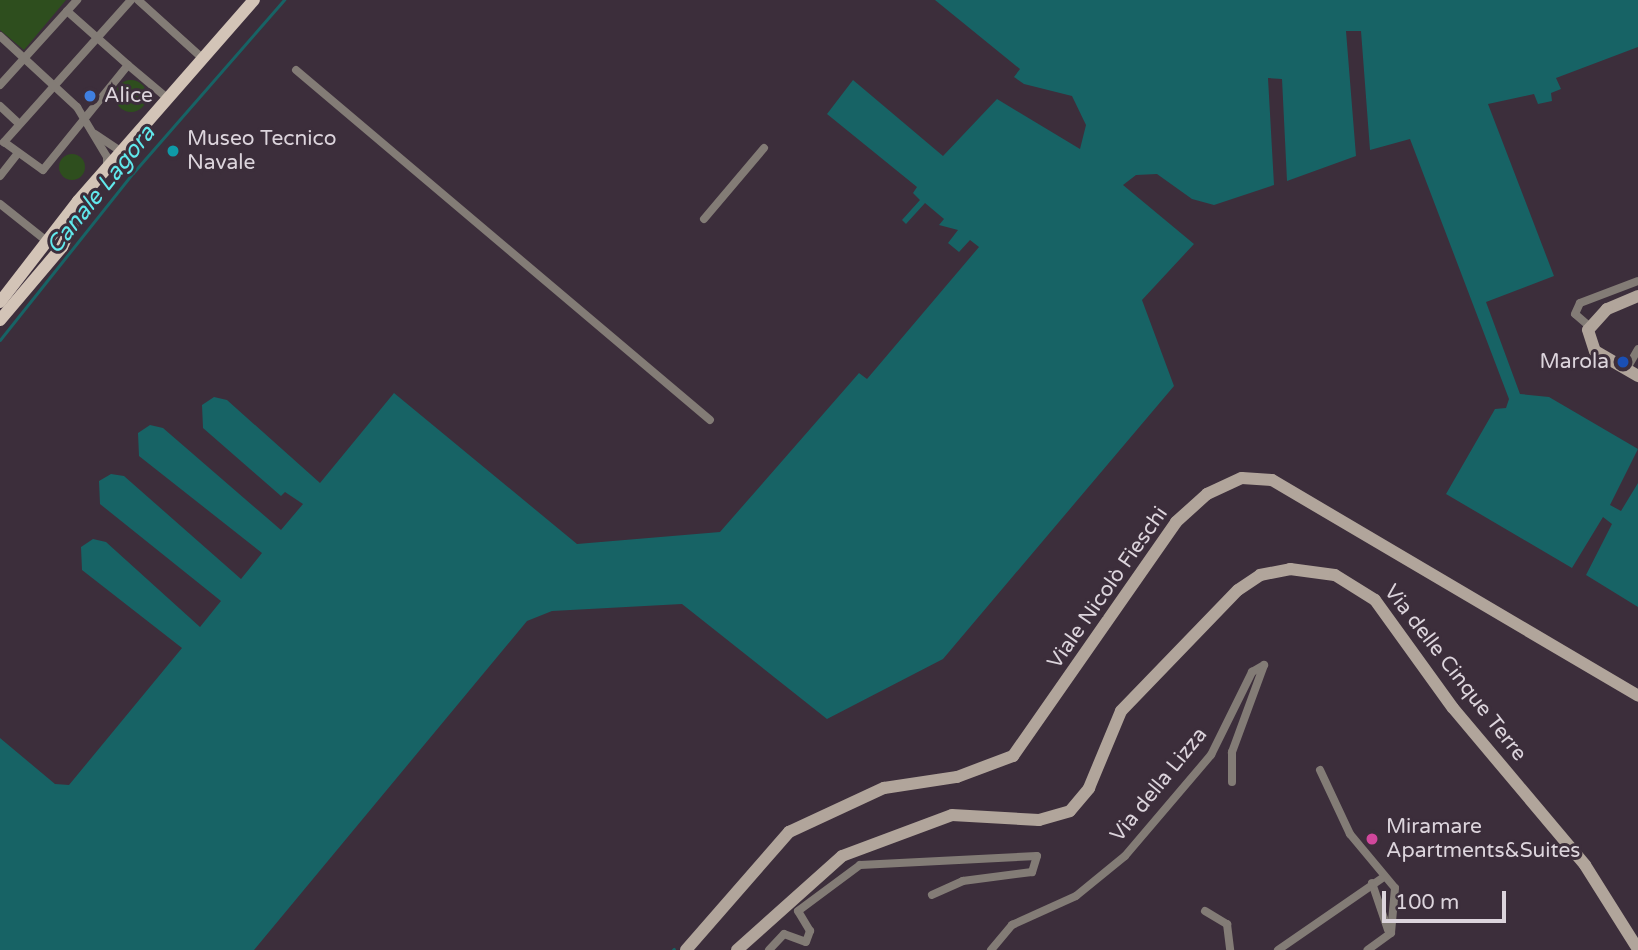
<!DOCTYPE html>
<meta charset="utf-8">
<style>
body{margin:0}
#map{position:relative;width:1638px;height:950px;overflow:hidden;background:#3c2e3b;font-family:"Varela Round",sans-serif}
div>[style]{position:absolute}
.green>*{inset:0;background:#2e4e1e}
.round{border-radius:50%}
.water>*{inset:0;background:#176365}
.stream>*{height:2.5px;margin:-1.25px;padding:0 1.25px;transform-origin:1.25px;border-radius:1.25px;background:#176365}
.minor>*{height:8px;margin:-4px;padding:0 4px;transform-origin:4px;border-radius:4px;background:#837c76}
.secondary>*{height:12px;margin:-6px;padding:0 6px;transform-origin:6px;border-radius:6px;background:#b1a59b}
.primary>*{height:12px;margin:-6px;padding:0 6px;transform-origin:6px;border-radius:6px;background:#d3c4b7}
.dots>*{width:19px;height:19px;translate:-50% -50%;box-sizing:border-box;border:4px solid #3c2e3b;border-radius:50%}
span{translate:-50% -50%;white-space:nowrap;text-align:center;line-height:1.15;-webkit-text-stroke:6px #3c2e3b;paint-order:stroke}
.poi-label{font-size:21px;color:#dcd4dc}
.left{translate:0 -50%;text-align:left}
.right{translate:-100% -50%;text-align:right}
.street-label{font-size:21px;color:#dcd4dc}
.water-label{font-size:23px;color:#61e9ed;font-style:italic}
.scale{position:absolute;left:1382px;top:891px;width:124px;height:32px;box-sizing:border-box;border:4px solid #dcd4dc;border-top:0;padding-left:9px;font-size:21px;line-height:24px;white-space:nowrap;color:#dcd4dc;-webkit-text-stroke:5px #3c2e3b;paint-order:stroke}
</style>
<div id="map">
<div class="green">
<i style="clip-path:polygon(0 0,66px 0,24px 50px,0 30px)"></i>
<i class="round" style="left:115px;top:80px;width:32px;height:32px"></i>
<i class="round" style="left:59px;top:154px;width:26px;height:26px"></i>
</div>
<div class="water">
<i style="clip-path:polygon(935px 0,1638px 0,1638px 47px,1556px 78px,1561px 89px,1551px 93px,1552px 101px,1538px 104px,1534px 94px,1488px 104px,1554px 276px,1486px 302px,1520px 394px,1549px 397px,1638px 449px,1610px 505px,1621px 511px,1638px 483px,1638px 607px,1586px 575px,1612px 524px,1603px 517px,1572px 568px,1446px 494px,1495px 409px,1506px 408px,1509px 399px,1410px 139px,1370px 150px,1361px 31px,1346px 31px,1356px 156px,1287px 181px,1282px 79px,1268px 78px,1274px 185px,1214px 205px,1192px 199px,1157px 174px,1136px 175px,1123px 185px,1194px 244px,1142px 300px,1174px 386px,943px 659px,827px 719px,682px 604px,552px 611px,527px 621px,254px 950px,0 950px,0 738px,55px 784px,69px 785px,182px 648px,82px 570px,81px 547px,93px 539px,106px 542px,200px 627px,221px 601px,100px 504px,99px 481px,111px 474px,124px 476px,241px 579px,262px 553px,139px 456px,138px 433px,150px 425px,163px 428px,281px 530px,303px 504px,285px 492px,281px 496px,203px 428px,202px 405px,214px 397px,227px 400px,320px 483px,394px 393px,577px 544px,720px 532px,859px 373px,867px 379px,979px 247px,970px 240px,959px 252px,948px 243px,958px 230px,939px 225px,944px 219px,925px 203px,906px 224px,902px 220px,920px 200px,913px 193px,917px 187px,827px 114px,853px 80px,943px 156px,997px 99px,1080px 149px,1086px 125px,1072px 96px,1024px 84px,1014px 77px,1020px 69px)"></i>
</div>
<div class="stream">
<i style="left:0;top:340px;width:213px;rotate:-51.5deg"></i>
<i style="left:133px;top:173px;width:230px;rotate:-48.9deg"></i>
<i style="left:673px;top:950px;width:1px;rotate:-45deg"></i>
</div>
<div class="minor">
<i style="left:131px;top:0;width:191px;rotate:131.8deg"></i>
<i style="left:4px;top:142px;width:48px;rotate:35.7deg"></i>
<i style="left:43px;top:170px;width:135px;rotate:-51deg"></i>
<i style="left:128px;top:65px;width:51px;rotate:40.2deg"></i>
<i style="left:138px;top:0;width:85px;rotate:42.1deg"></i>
<i style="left:67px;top:11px;width:81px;rotate:41.5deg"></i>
<i style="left:0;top:36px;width:105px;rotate:42.7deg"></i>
<i style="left:77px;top:107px;width:58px;rotate:59deg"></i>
<i style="left:107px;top:157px;width:12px;rotate:90deg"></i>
<i style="left:296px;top:70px;width:542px;rotate:40.21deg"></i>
<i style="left:0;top:85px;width:115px;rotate:-47.8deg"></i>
<i style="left:0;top:106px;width:26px;rotate:43deg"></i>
<i style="left:95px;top:134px;width:32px;rotate:34deg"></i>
<i style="left:0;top:176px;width:28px;rotate:-52deg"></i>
<i style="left:0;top:204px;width:63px;rotate:38.5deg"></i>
<i style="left:704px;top:219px;width:93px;rotate:-49.8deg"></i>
<i style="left:1589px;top:326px;width:18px;rotate:-139deg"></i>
<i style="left:1575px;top:314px;width:12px;rotate:-66deg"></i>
<i style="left:1580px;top:303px;width:62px;rotate:-20.8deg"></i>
<i style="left:1626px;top:370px;width:24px;rotate:-60deg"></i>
<i style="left:1320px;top:770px;width:71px;rotate:64.9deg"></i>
<i style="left:1350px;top:834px;width:70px;rotate:50.2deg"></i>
<i style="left:1395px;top:888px;width:45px;rotate:95.1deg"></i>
<i style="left:1391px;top:933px;width:29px;rotate:144deg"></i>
<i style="left:1372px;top:883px;width:50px;rotate:71.2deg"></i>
<i style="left:1205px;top:911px;width:26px;rotate:31deg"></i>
<i style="left:1227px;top:924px;width:26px;rotate:83deg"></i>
<i style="left:769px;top:950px;width:22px;rotate:-47deg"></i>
<i style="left:784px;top:934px;width:23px;rotate:20deg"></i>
<i style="left:806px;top:942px;width:12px;rotate:-70deg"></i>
<i style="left:810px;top:931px;width:23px;rotate:-121deg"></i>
<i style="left:798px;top:911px;width:77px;rotate:-36.6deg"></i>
<i style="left:860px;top:865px;width:177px;rotate:-2.9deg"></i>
<i style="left:1037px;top:856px;width:17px;rotate:107deg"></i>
<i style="left:1032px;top:872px;width:70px;rotate:172.6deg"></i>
<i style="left:963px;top:881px;width:34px;rotate:156deg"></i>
<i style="left:991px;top:950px;width:33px;rotate:-50deg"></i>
<i style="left:1012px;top:925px;width:70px;rotate:-24.4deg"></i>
<i style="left:1076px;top:896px;width:63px;rotate:-39.2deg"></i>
<i style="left:1125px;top:856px;width:133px;rotate:-49.6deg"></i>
<i style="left:1211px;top:755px;width:93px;rotate:-63.7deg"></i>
<i style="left:1252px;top:672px;width:14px;rotate:-30deg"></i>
<i style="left:1264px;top:665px;width:93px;rotate:110.2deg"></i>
<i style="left:1232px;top:752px;width:30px;rotate:90deg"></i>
<i style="left:1278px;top:950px;width:129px;rotate:-34.6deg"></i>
</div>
<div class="secondary">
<i style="left:1638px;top:296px;width:34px;rotate:157deg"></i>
<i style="left:1607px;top:309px;width:28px;rotate:132deg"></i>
<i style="left:1588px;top:330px;width:22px;rotate:72deg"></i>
<i style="left:1595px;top:351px;width:50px;rotate:30.2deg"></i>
<i style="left:686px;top:950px;width:157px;rotate:-48.9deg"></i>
<i style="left:789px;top:832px;width:105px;rotate:-24.9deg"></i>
<i style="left:884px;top:788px;width:74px;rotate:-8.6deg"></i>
<i style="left:957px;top:777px;width:60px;rotate:-20.6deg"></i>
<i style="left:1013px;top:756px;width:285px;rotate:-55.1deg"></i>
<i style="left:1176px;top:522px;width:42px;rotate:-42.1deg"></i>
<i style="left:1207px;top:494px;width:38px;rotate:-25deg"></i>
<i style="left:1242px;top:478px;width:30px;rotate:4deg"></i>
<i style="left:1272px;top:480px;width:425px;rotate:30.5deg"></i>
<i style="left:737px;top:950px;width:141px;rotate:-41.8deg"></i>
<i style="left:842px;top:856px;width:117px;rotate:-20.4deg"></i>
<i style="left:952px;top:815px;width:87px;rotate:3.3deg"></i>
<i style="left:1039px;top:820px;width:32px;rotate:-16deg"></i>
<i style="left:1070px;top:811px;width:30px;rotate:-50deg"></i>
<i style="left:1089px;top:788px;width:83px;rotate:-67.4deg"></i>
<i style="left:1121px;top:711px;width:168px;rotate:-46deg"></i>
<i style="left:1238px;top:590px;width:27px;rotate:-34deg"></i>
<i style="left:1260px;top:575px;width:31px;rotate:-11deg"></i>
<i style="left:1290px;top:569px;width:45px;rotate:7.6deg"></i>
<i style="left:1335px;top:575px;width:47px;rotate:32deg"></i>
<i style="left:1375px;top:600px;width:133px;rotate:54.2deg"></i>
<i style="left:1453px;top:708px;width:205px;rotate:49.9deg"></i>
<i style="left:1585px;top:865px;width:99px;rotate:57.8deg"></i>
</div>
<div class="primary">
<i style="left:0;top:302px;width:128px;rotate:-52.3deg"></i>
<i style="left:78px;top:201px;width:267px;rotate:-48.8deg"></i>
<i style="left:0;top:320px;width:96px;rotate:-49.7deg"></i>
<i style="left:62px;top:247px;width:44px;rotate:-64.6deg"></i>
</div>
<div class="dots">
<i style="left:90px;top:96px;background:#3f7fe0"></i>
<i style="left:173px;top:151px;background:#0f9aa8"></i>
<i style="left:1623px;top:362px;background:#1a4fb4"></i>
<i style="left:1372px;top:839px;background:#d1479c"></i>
</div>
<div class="poi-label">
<span class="left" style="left:104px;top:96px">Alice</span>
<span class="left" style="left:187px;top:151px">Museo Tecnico<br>Navale</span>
<span class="right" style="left:1609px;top:362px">Marola</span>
<span class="left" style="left:1386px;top:839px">Miramare<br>Apartments&amp;Suites</span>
</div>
<div class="street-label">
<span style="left:1108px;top:588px;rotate:-55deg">Viale Nicolò Fieschi</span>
<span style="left:1455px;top:673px;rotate:52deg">Via delle Cinque Terre</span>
<span style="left:1159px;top:785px;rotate:-51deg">Via della Lizza</span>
</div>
<div class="water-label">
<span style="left:101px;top:190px;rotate:-51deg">Canale Lagora</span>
</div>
<div class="scale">100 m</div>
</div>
